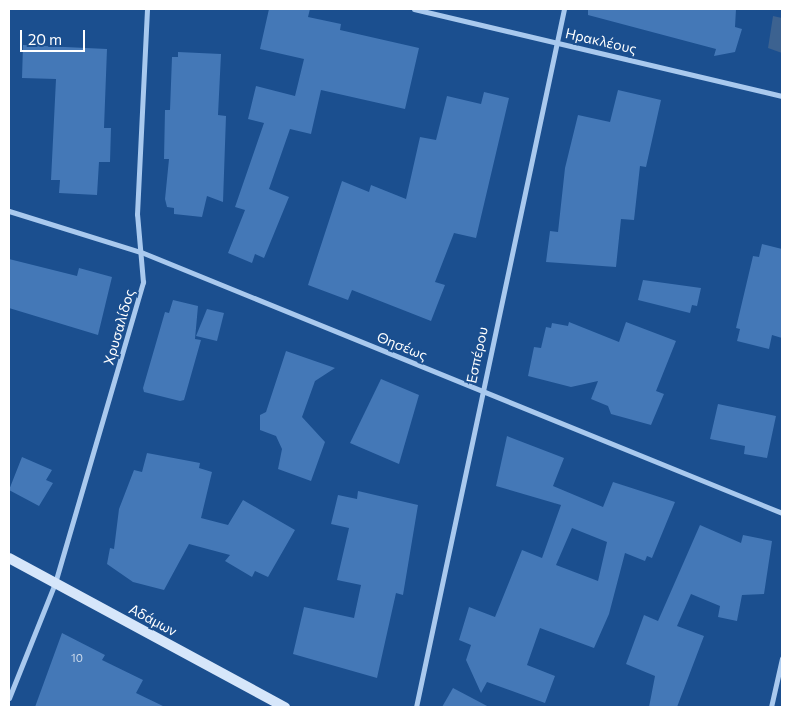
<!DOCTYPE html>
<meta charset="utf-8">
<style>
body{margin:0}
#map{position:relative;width:791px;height:716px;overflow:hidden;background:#1b4f8f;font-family:Commissioner,sans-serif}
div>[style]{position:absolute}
.water>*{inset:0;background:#3c6290}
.building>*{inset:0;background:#4478b7}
.street>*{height:5px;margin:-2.5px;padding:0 2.5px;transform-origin:2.5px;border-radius:2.5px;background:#a9c9ee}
.secondary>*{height:10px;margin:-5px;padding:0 5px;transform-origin:5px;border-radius:5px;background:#d6e6fa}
span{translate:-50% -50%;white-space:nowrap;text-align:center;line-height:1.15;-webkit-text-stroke:4px #1b4f8f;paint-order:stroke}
.number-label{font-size:11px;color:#d0dded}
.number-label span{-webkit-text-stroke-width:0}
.street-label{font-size:14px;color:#fff}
.frame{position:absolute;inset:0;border:10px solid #fff;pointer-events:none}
.scale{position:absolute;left:20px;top:30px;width:65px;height:22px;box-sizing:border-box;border:2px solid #fff;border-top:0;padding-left:6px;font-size:15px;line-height:18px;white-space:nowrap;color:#fff;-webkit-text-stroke:4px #1b4f8f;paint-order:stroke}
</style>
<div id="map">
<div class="water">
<i style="clip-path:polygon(773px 16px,782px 18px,782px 53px,768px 48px)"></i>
</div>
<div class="building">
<i style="clip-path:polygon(269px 9px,310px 9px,308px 17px,341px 24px,340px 30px,419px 48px,405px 109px,321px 90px,311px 134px,290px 129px,269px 189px,289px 197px,264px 258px,255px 254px,252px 263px,228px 253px,245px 210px,235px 207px,264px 123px,248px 119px,256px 86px,295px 96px,304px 59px,260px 49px)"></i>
<i style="clip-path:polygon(588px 9px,736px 9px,735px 27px,742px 29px,735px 52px,714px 56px,716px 49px,588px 15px)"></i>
<i style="clip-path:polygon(23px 45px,107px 49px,104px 128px,111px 128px,110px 162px,99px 162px,97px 195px,59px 193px,60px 180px,51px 180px,56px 79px,22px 78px)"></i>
<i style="clip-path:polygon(178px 52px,221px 54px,218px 115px,226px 116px,223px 202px,207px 196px,202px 217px,174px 214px,174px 208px,167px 207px,165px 199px,169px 159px,164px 159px,165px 110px,170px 110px,172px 57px,178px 57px)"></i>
<i style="clip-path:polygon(618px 90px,661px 100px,646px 167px,640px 166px,634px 220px,621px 219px,616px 267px,546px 262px,550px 231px,558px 232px,565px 168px,578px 115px,610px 122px)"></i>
<i style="clip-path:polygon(484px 92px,509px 98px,476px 238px,454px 233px,435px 282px,445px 285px,431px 321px,352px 290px,348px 300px,308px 285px,342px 181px,369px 192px,371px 185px,406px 199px,420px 137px,436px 140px,447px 96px,481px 104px)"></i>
<i style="clip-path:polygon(762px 244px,782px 249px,782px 338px,772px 335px,769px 349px,737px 341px,740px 329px,736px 328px,753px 256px,759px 257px)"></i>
<i style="clip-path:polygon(9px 259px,77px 276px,79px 268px,112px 277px,98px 335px,9px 308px)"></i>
<i style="clip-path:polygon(643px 280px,701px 288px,697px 306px,692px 305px,690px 313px,638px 300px)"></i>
<i style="clip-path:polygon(173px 300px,198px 306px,195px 339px,201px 340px,184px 400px,180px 401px,144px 392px,143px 388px,165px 312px,169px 313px)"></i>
<i style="clip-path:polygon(207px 309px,224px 313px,217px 341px,196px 336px)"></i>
<i style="clip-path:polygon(569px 322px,619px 342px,626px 322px,676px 341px,656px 391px,664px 394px,651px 425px,611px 414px,608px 406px,591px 399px,598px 381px,571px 387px,528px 376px,534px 347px,541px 348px,546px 327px,551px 328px,552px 323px,568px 326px)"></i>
<i style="clip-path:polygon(286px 351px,335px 368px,315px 381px,302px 417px,325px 442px,311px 481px,278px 469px,282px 449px,276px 436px,260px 430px,260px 415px,266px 412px)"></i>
<i style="clip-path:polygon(381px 379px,419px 395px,399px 464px,350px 443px)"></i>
<i style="clip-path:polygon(718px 404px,776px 416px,767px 458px,744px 454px,745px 446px,710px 439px)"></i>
<i style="clip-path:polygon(evenodd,507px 436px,564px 458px,553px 486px,603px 507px,613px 482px,675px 502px,652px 558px,647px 556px,645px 561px,625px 553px,609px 614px,594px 648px,540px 628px,527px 665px,555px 676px,545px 703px,487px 682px,481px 693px,466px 660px,471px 645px,459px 640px,469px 607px,495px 617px,522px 550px,542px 558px,561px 505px,496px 486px,507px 436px,572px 528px,607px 542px,598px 581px,556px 565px,572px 528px)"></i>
<i style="clip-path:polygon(147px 453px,200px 463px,199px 468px,212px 472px,201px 518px,228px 525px,243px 500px,295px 530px,268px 577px,255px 571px,252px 577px,225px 561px,230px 555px,189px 544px,164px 590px,133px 582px,107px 564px,110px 548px,114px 549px,119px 509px,134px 470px,142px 472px)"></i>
<i style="clip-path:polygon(22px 457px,52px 470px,46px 480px,53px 483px,39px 506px,9px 490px)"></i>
<i style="clip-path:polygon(358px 491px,418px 505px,403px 595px,396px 593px,377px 678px,293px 654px,304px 607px,354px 618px,361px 585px,337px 580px,349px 528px,331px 524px,338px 495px,357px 499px)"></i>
<i style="clip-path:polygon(700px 525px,741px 543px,743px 535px,772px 541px,764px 594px,742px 595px,737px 621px,718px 617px,720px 606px,691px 594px,677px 626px,704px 636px,677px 707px,649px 707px,655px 676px,626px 664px,644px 615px,658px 621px)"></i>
<i style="clip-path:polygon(62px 633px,105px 655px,102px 660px,143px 680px,136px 693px,165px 707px,35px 707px)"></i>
<i style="clip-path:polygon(453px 688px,489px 707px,442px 707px)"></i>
</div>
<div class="street">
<i style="left:414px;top:9px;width:378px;rotate:13.3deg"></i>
<i style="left:9px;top:211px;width:138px;rotate:17.3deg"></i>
<i style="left:141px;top:252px;width:692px;rotate:22.15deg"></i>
<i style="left:9px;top:698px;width:124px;rotate:-68.2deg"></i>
<i style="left:55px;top:583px;width:314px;rotate:-73.7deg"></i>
<i style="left:143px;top:282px;width:68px;rotate:-95deg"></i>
<i style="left:137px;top:214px;width:205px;rotate:-87.2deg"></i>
<i style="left:416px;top:707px;width:714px;rotate:-78.03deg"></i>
<i style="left:771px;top:707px;width:50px;rotate:-77.3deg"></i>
</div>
<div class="secondary">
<i style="left:9px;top:558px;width:314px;rotate:28.4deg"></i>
</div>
<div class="number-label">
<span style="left:77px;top:658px">10</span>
</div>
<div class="street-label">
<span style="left:601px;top:41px;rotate:13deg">Ηρακλέους</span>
<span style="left:119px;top:327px;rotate:-74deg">Χρυσαλίδος</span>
<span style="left:402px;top:346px;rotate:22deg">Θησέως</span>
<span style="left:477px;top:355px;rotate:-78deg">Εσπέρου</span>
<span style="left:153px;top:620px;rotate:28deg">Αδάμων</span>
</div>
<div class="frame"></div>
<div class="scale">20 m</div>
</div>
